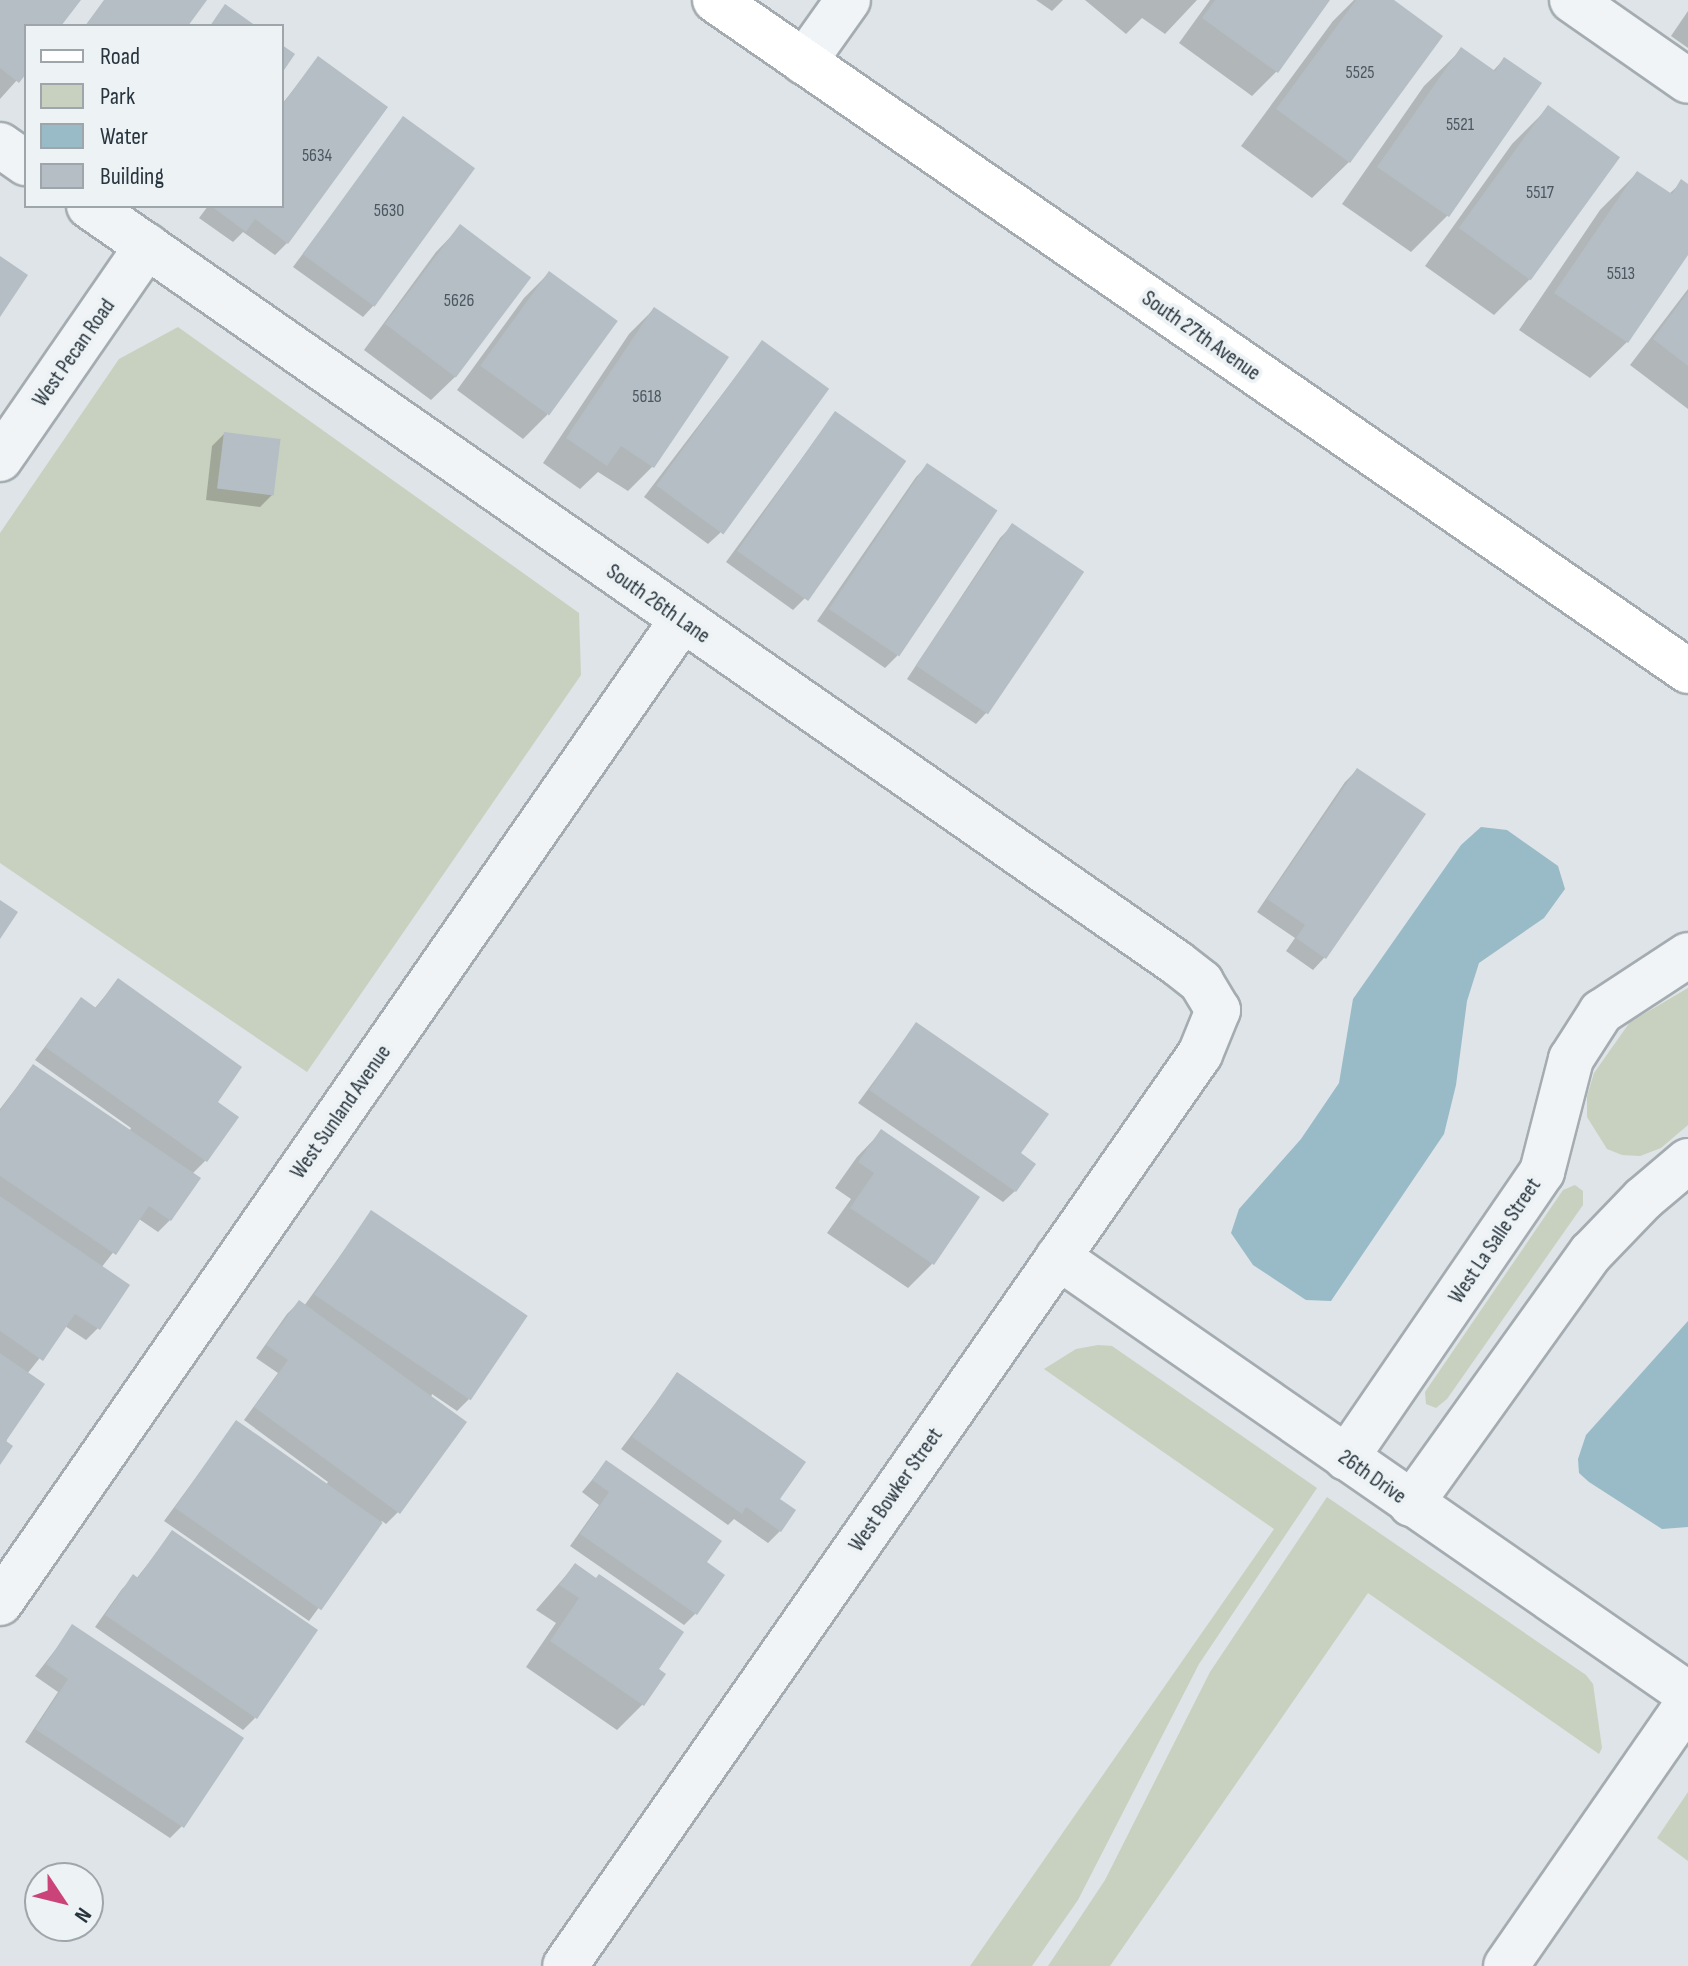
<!DOCTYPE html>
<style>
body{margin:0}
#map{position:relative;width:1688px;height:1966px;overflow:hidden;background:#dee4e7;font-family:"Sofia Sans Condensed",sans-serif}
div>[style]{position:absolute}
.green>*{inset:0;background:#c8d1bf}
.water>*{inset:0;background:#99bac7}
.shadow>*{inset:0;background:#0003}
.building>*{inset:0;background:#b5bec4;transform-origin:0 0}
.roads{filter:drop-shadow(2px 0 #a4acb1) drop-shadow(-2px 0 #a4acb1) drop-shadow(0 2px #a4acb1) drop-shadow(0 -2px #a4acb1)}
.minor>*{height:44px;margin:-22px;padding:0 22px;transform-origin:22px;border-radius:22px;background:#f1f4f6}
.major>*{height:44px;margin:-22px;padding:0 22px;transform-origin:22px;border-radius:22px;background:#fff}
span{translate:-50% -50%;white-space:nowrap;text-align:center;line-height:1.15;-webkit-text-stroke:8px #edf2f5;paint-order:stroke}
.number-label{font-size:18px;color:#4b5760}
.number-label span{-webkit-text-stroke-width:0}
.street-label{font-size:22px;color:#28353e}
.legend{position:absolute;left:24px;top:24px;width:260px;height:184px;box-sizing:border-box;background:#edf2f5;border:2px solid #9ea6ac;margin:0;padding:10px 14px;list-style:none;font-size:24px;color:#28353e}
.legend li{display:flex;align-items:center;gap:16px;height:40px}
.legend b{width:40px;border:2px solid #9ea6ac}
.north{position:absolute;left:24px;top:1862px;width:80px;height:80px;box-sizing:border-box;background:#edf2f5;border:2px solid #9ea6ac;border-radius:50%;rotate:125deg;font-size:22px;font-weight:700;line-height:32px;text-align:center;color:#28353e}
.north::after{content:'';display:block;margin:auto;width:28px;height:36px;background:#cb4479;clip-path:polygon(50% 0,100% 100%,50% 72%,0 100%)}
</style>
<div id="map">
<div class="green">
<i style="clip-path:polygon(178px 327px,579px 613px,581px 675px,307px 1072px,0 863px,0 533px,119px 359px)"></i>
<i style="clip-path:polygon(1688px 988px,1688px 1125px,1661px 1148px,1640px 1156px,1622px 1155px,1607px 1149px,1587px 1117px,1587px 1096px,1594px 1073px,1630px 1022px)"></i>
<i style="clip-path:polygon(1575px 1185px,1583px 1191px,1583px 1205px,1447px 1399px,1436px 1408px,1426px 1404px,1425px 1392px,1563px 1190px)"></i>
<i style="clip-path:polygon(1098px 1345px,1112px 1346px,1317px 1488px,1199px 1664px,1078px 1900px,1032px 1966px,970px 1966px,1274px 1529px,1044px 1369px,1076px 1349px)"></i>
<i style="clip-path:polygon(1327px 1497px,1586px 1675px,1593px 1684px,1602px 1748px,1599px 1754px,1368px 1593px,1110px 1966px,1048px 1966px,1105px 1880px,1210px 1672px)"></i>
<i style="clip-path:polygon(1688px 1792px,1688px 1861px,1657px 1838px)"></i>
</div>
<div class="water">
<i style="clip-path:polygon(1481px 827px,1507px 830px,1558px 866px,1565px 889px,1544px 918px,1479px 963px,1467px 1001px,1456px 1085px,1444px 1134px,1331px 1301px,1306px 1300px,1253px 1265px,1231px 1233px,1239px 1209px,1301px 1139px,1339px 1083px,1353px 999px,1461px 845px)"></i>
<i style="clip-path:polygon(1688px 1321px,1688px 1527px,1662px 1529px,1589px 1482px,1579px 1473px,1578px 1459px,1586px 1435px)"></i>
</div>
<div class="shadow">
<i style="clip-path:polygon(0 0,78px 0,59px 26px,26px 26px,26px 70px,0 99px)"></i>
<i style="clip-path:polygon(1036px 0,1063px 0,1052px 11px)"></i>
<i style="clip-path:polygon(1085px 0,1197px 0,1165px 34px,1142px 18px,1126px 34px)"></i>
<i style="clip-path:polygon(1210px 0,1328px 0,1277px 71px,1252px 96px,1179px 43px)"></i>
<i style="clip-path:polygon(1354px 0,1391px 0,1349px 162px,1312px 198px,1241px 146px,1333px 21px)"></i>
<i style="clip-path:polygon(1688px 11px,1688px 48px,1671px 36px)"></i>
<i style="clip-path:polygon(1461px 50px,1492px 72px,1504px 59px,1539px 83px,1447px 216px,1411px 252px,1342px 204px,1424px 86px)"></i>
<i style="clip-path:polygon(318px 59px,287px 243px,275px 255px,243px 232px,233px 242px,199px 218px,208px 206px,282px 206px,282px 104px)"></i>
<i style="clip-path:polygon(1548px 108px,1530px 279px,1494px 315px,1425px 266px,1512px 144px)"></i>
<i style="clip-path:polygon(403px 119px,374px 305px,363px 317px,293px 267px)"></i>
<i style="clip-path:polygon(1637px 173px,1669px 194px,1682px 182px,1688px 186px,1688px 251px,1627px 342px,1590px 378px,1519px 330px,1600px 210px)"></i>
<i style="clip-path:polygon(460px 227px,456px 376px,431px 400px,364px 350px,436px 252px)"></i>
<i style="clip-path:polygon(549px 273px,547px 415px,523px 439px,457px 390px,524px 298px)"></i>
<i style="clip-path:polygon(1688px 289px,1688px 409px,1630px 365px)"></i>
<i style="clip-path:polygon(654px 309px,653px 466px,628px 491px,598px 472px,580px 489px,543px 463px,629px 334px)"></i>
<i style="clip-path:polygon(762px 342px,720px 533px,708px 544px,644px 497px)"></i>
<i style="clip-path:polygon(835px 413px,805px 598px,793px 610px,726px 562px)"></i>
<i style="clip-path:polygon(224px 434px,272px 495px,260px 507px,206px 500px,212px 446px)"></i>
<i style="clip-path:polygon(928px 465px,897px 656px,885px 668px,817px 621px,916px 477px)"></i>
<i style="clip-path:polygon(1012px 526px,1081px 572px,987px 712px,976px 724px,907px 679px,1000px 538px)"></i>
<i style="clip-path:polygon(1357px 770px,1324px 958px,1313px 970px,1286px 951px,1295px 938px,1257px 912px,1345px 782px)"></i>
<i style="clip-path:polygon(118px 981px,215px 1102px,205px 1161px,192px 1174px,170px 1220px,158px 1232px,139px 1219px,101px 1268px,98px 1328px,86px 1340px,65px 1326px,27px 1374px,0 1462px,0 1109px,33px 1066px,129px 1132px,131px 1128px,35px 1060px,81px 999px,94px 1009px)"></i>
<i style="clip-path:polygon(916px 1024px,1019px 1154px,1015px 1191px,1003px 1202px,858px 1103px)"></i>
<i style="clip-path:polygon(881px 1132px,932px 1264px,908px 1288px,827px 1233px,851px 1199px,835px 1188px,857px 1157px)"></i>
<i style="clip-path:polygon(371px 1213px,469px 1399px,457px 1411px,432px 1394px,398px 1512px,386px 1524px,382px 1521px,309px 1621px,164px 1521px,236px 1423px,326px 1485px,328px 1482px,244px 1420px,278px 1373px,256px 1358px,287px 1314px,299px 1302px,304px 1306px)"></i>
<i style="clip-path:polygon(677px 1375px,778px 1500px,780px 1531px,768px 1543px,734px 1519px,728px 1525px,621px 1449px)"></i>
<i style="clip-path:polygon(606px 1463px,704px 1563px,696px 1613px,684px 1625px,570px 1546px,599px 1505px,582px 1492px)"></i>
<i style="clip-path:polygon(172px 1533px,255px 1718px,243px 1730px,95px 1627px,122px 1589px,134px 1577px,136px 1579px)"></i>
<i style="clip-path:polygon(575px 1565px,663px 1674px,642px 1705px,617px 1730px,526px 1667px,556px 1623px,536px 1610px)"></i>
<i style="clip-path:polygon(73px 1627px,182px 1826px,170px 1838px,25px 1742px,58px 1692px,35px 1676px)"></i>
</div>
<div class="building">
<i style="clip-path:polygon(0 0,81px 0,61px 26px,26px 26px,26px 74px,19px 83px,0 68px)"></i>
<i style="clip-path:polygon(104px 0,207px 0,188px 26px,85px 26px)"></i>
<i style="clip-path:polygon(1215px 0,1330px 0,1278px 73px,1202px 18px)"></i>
<i style="clip-path:polygon(1356px 0,1394px 0,1443px 36px,1350px 163px,1276px 109px)"></i>
<i style="clip-path:polygon(225px 4px,256px 26px,210px 26px)"></i>
<i style="clip-path:polygon(282px 45px,295px 54px,282px 73px)"></i>
<i style="clip-path:polygon(1461px 47px,1495px 71px,1504px 57px,1542px 83px,1449px 217px,1377px 167px)"></i>
<i style="clip-path:polygon(318px 56px,388px 107px,288px 244px,255px 219px,246px 232px,211px 206px,282px 206px,282px 105px)"></i>
<i style="left:1548px;top:105px;width:89px;height:152px;rotate:36deg"></i>
<i style="left:403px;top:116px;width:89px;height:171px;rotate:36deg"></i>
<i style="clip-path:polygon(1637px 171px,1672px 194px,1681px 179px,1688px 184px,1688px 255px,1628px 343px,1554px 293px)"></i>
<i style="left:460px;top:224px;width:89px;height:125px;rotate:37deg"></i>
<i style="clip-path:polygon(0 256px,28px 275px,0 317px)"></i>
<i style="left:549px;top:271px;width:85px;height:117px;rotate:36deg"></i>
<i style="clip-path:polygon(1688px 292px,1688px 366px,1653px 339px)"></i>
<i style="clip-path:polygon(654px 307px,729px 357px,654px 468px,621px 446px,607px 466px,566px 438px)"></i>
<i style="left:762px;top:340px;width:83px;height:180px;rotate:36deg"></i>
<i style="left:835px;top:411px;width:87px;height:171px;rotate:35deg"></i>
<i style="left:224px;top:432px;width:57px;height:57px;rotate:7deg"></i>
<i style="left:927px;top:463px;width:85px;height:176px;rotate:34deg"></i>
<i style="left:1012px;top:523px;width:87px;height:172px;rotate:34deg"></i>
<i style="clip-path:polygon(1357px 768px,1426px 814px,1326px 959px,1296px 938px,1305px 925px,1267px 899px)"></i>
<i style="clip-path:polygon(0 900px,18px 912px,0 939px)"></i>
<i style="clip-path:polygon(118px 978px,242px 1067px,218px 1102px,239px 1117px,207px 1162px,45px 1047px,81px 997px,96px 1008px)"></i>
<i style="clip-path:polygon(916px 1022px,1049px 1114px,1021px 1153px,1036px 1164px,1016px 1192px,869px 1090px)"></i>
<i style="clip-path:polygon(33px 1064px,201px 1178px,171px 1221px,149px 1206px,116px 1255px,0 1176px,0 1111px)"></i>
<i style="clip-path:polygon(881px 1129px,980px 1197px,934px 1265px,850px 1208px,874px 1173px,858px 1162px)"></i>
<i style="clip-path:polygon(0 1196px,130px 1285px,100px 1330px,75px 1314px,43px 1361px,0 1331px)"></i>
<i style="left:371px;top:1210px;width:189px;height:102px;rotate:34deg"></i>
<i style="clip-path:polygon(299px 1300px,467px 1422px,400px 1514px,254px 1407px,288px 1360px,266px 1345px)"></i>
<i style="clip-path:polygon(0 1353px,45px 1384px,6px 1441px,13px 1446px,0 1465px)"></i>
<i style="clip-path:polygon(677px 1372px,806px 1462px,780px 1499px,796px 1510px,781px 1532px,746px 1507px,742px 1514px,632px 1437px)"></i>
<i style="left:236px;top:1420px;width:179px;height:107px;rotate:35deg"></i>
<i style="clip-path:polygon(606px 1460px,722px 1541px,707px 1562px,725px 1575px,697px 1615px,580px 1534px,609px 1492px,592px 1480px)"></i>
<i style="clip-path:polygon(172px 1530px,318px 1630px,257px 1719px,105px 1615px,133px 1574px,138px 1578px)"></i>
<i style="clip-path:polygon(575px 1563px,596px 1578px,599px 1574px,684px 1632px,659px 1669px,666px 1674px,644px 1706px,550px 1641px,579px 1598px,559px 1585px)"></i>
<i style="clip-path:polygon(72px 1624px,244px 1738px,184px 1828px,35px 1729px,68px 1679px,46px 1664px)"></i>
</div>
<div class="roads">
<div class="minor">
<i style="left:1572px;top:0;width:141px;rotate:34.9deg"></i>
<i style="left:804px;top:62px;width:76px;rotate:-54.6deg"></i>
<i style="left:0;top:145px;width:32px;rotate:35deg"></i>
<i style="left:89px;top:206px;width:1325px;rotate:34.83deg"></i>
<i style="left:1177px;top:963px;width:31px;rotate:38deg"></i>
<i style="left:1201px;top:982px;width:33px;rotate:59deg"></i>
<i style="left:1218px;top:1010px;width:48px;rotate:112.2deg"></i>
<i style="left:1200px;top:1054px;width:1111px;rotate:124.85deg"></i>
<i style="left:0;top:459px;width:259px;rotate:-55.4deg"></i>
<i style="left:1058px;top:1257px;width:767px;rotate:34.75deg"></i>
<i style="left:1346px;top:1458px;width:347px;rotate:-55.6deg"></i>
<i style="left:1542px;top:1172px;width:117px;rotate:-75.6deg"></i>
<i style="left:1571px;top:1059px;width:56px;rotate:-57.4deg"></i>
<i style="left:1601px;top:1012px;width:104px;rotate:-33.2deg"></i>
<i style="left:1411px;top:1504px;width:309px;rotate:-54.4deg"></i>
<i style="left:1591px;top:1253px;width:75px;rotate:-46.1deg"></i>
<i style="left:1643px;top:1199px;width:59px;rotate:-40.2deg"></i>
<i style="left:0;top:1603px;width:1196px;rotate:-55.25deg"></i>
<i style="left:1506px;top:1966px;width:320px;rotate:-55.3deg"></i>
</div>
<div class="major">
<i style="left:715px;top:0;width:1182px;rotate:34.59deg"></i>
</div>
</div>
<div class="number-label">
<span style="left:1360px;top:73px">5525</span>
<span style="left:1460px;top:125px">5521</span>
<span style="left:317px;top:156px">5634</span>
<span style="left:1540px;top:193px">5517</span>
<span style="left:389px;top:211px">5630</span>
<span style="left:1621px;top:274px">5513</span>
<span style="left:459px;top:301px">5626</span>
<span style="left:647px;top:397px">5618</span>
</div>
<div class="street-label">
<span style="left:1201px;top:336px;rotate:35deg">South 27th Avenue</span>
<span style="left:74px;top:353px;rotate:-55deg">West Pecan Road</span>
<span style="left:658px;top:604px;rotate:35deg">South 26th Lane</span>
<span style="left:341px;top:1112px;rotate:-55deg">West Sunland Avenue</span>
<span style="left:1495px;top:1241px;rotate:-56deg">West La Salle Street</span>
<span style="left:1372px;top:1477px;rotate:35deg">26th Drive</span>
<span style="left:896px;top:1490px;rotate:-55deg">West Bowker Street</span>
</div>
<ul class="legend">
<li><b style="height:10px;background:#fff"></b>Road</li>
<li><b style="height:22px;background:#c8d1bf"></b>Park</li>
<li><b style="height:22px;background:#99bac7"></b>Water</li>
<li><b style="height:22px;background:#b5bec4"></b>Building</li>
</ul>
<div class="north">N</div>
</div>
